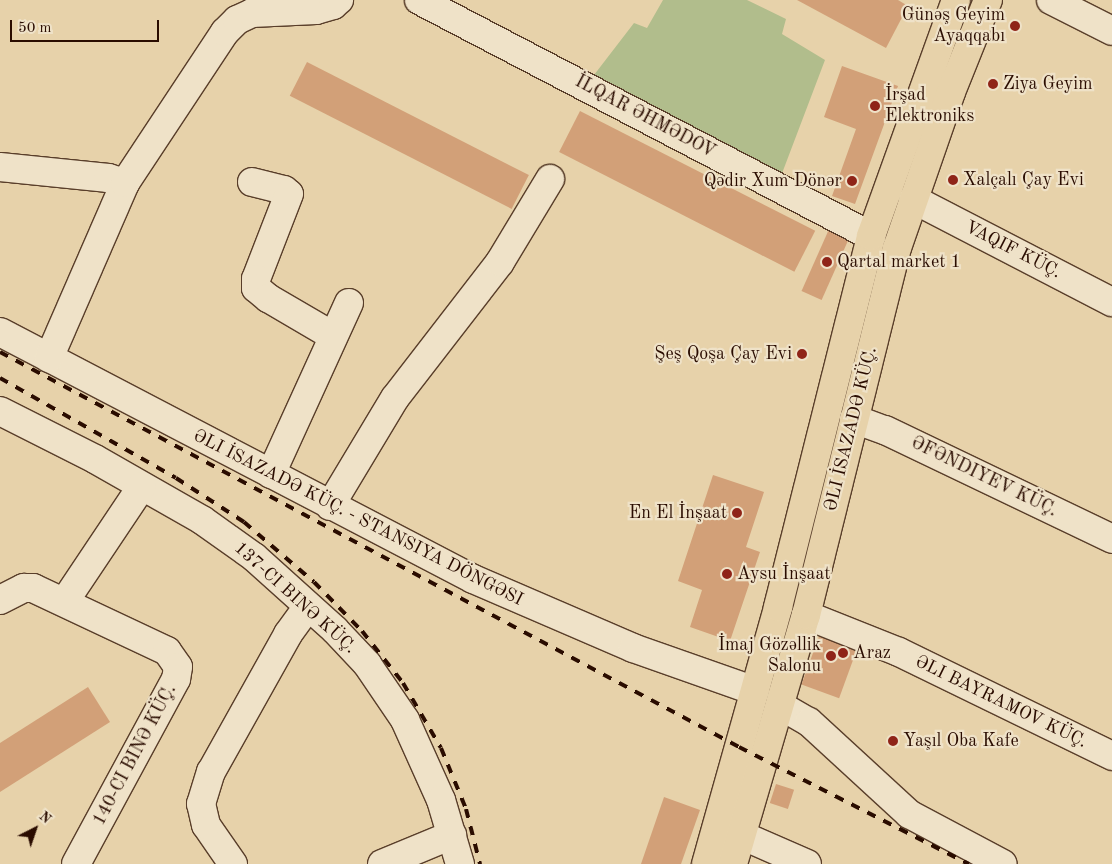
<!DOCTYPE html>
<meta charset="utf-8">
<style>
body{margin:0}
#map{position:relative;width:1112px;height:864px;overflow:hidden;background:#e7d2aa;font-family:"Old Standard TT",serif}
div>[style]{position:absolute}
.green>*{inset:0;background:#b1bd8c}
.building>*{inset:0;background:#d2a078;transform-origin:0 0}
.roads{filter:drop-shadow(1px 0 #593e2a) drop-shadow(-1px 0 #593e2a) drop-shadow(0 1px #593e2a) drop-shadow(0 -1px #593e2a)}
.minor>*{height:28px;margin:-14px;padding:0 14px;transform-origin:14px;border-radius:14px;background:#efe2c8}
.major>*{height:28px;margin:-14px;padding:0 14px;transform-origin:14px;border-radius:14px;background:#e7d2aa}
.rail>*{height:4px;margin-top:-2px;transform-origin:0;background:repeating-linear-gradient(90deg,#2a0c00 0 9px,transparent 0 18px)}
.dots>*{width:14px;height:14px;translate:-50% -50%;box-sizing:border-box;border:2px solid #efe2c8;border-radius:50%}
span{translate:-50% -50%;white-space:nowrap;text-align:center;line-height:1.15;-webkit-text-stroke:4.5px #efe2c8;paint-order:stroke}
.poi-label{font-size:18px;color:#2a0c00}
.right{translate:-100% -50%;text-align:right}
.left{translate:0 -50%;text-align:left}
.street-label{font-size:18px;color:#2a0c00}
.north{position:absolute;left:10px;top:804px;width:50px;height:50px;-webkit-text-stroke:4px #efe2c8;paint-order:stroke;rotate:41deg;font-size:14px;font-weight:700;line-height:20px;text-align:center;color:#2a0c00}
.north::after{content:'';display:block;margin:auto;width:18px;height:22px;background:#2a0c00;clip-path:polygon(50% 0,100% 100%,50% 72%,0 100%)}
.scale{position:absolute;left:10px;top:20px;width:149px;height:22px;box-sizing:border-box;border:2px solid #2a0c00;border-top:0;padding-left:6px;font-size:15px;line-height:18px;white-space:nowrap;color:#2a0c00;-webkit-text-stroke:4px #efe2c8;paint-order:stroke}
</style>
<div id="map">
<div class="green">
<i style="clip-path:polygon(663px 0,747px 0,786px 19px,782px 34px,825px 60px,781px 176px,594px 75px,634px 23px,647px 28px)"></i>
</div>
<div class="building">
<i style="clip-path:polygon(797px 0,898px 0,908px 6px,886px 48px)"></i>
<i style="left:307px;top:62px;width:249px;height:38px;rotate:27deg"></i>
<i style="clip-path:polygon(842px 66px,898px 86px,855px 204px,832px 196px,856px 129px,824px 117px)"></i>
<i style="left:580px;top:111px;width:264px;height:46px;rotate:27deg"></i>
<i style="left:830px;top:227px;width:22px;height:70px;rotate:24deg"></i>
<i style="clip-path:polygon(713px 475px,764px 492px,746px 547px,760px 552px,730px 641px,690px 627px,702px 590px,678px 581px)"></i>
<i style="left:821px;top:631px;width:40px;height:57px;rotate:20deg"></i>
<i style="clip-path:polygon(88px 687px,110px 722px,0 792px,0 743px)"></i>
<i style="left:776px;top:784px;width:19px;height:20px;rotate:18deg"></i>
<i style="clip-path:polygon(664px 797px,700px 810px,681px 864px,641px 864px)"></i>
</div>
<div class="roads">
<div class="minor">
<i style="left:419px;top:0;width:510px;rotate:27.57deg"></i>
<i style="left:1051px;top:0;width:68px;rotate:26.9deg"></i>
<i style="left:0;top:167px;width:109px;rotate:5.8deg"></i>
<i style="left:108px;top:178px;width:18px;rotate:16deg"></i>
<i style="left:252px;top:182px;width:33px;rotate:14deg"></i>
<i style="left:284px;top:190px;width:6px;rotate:39deg"></i>
<i style="left:289px;top:194px;width:91px;rotate:111.2deg"></i>
<i style="left:256px;top:279px;width:9px;rotate:90deg"></i>
<i style="left:256px;top:288px;width:16px;rotate:40deg"></i>
<i style="left:268px;top:298px;width:75px;rotate:30.3deg"></i>
<i style="left:913px;top:199px;width:224px;rotate:27.4deg"></i>
<i style="left:0;top:332px;width:534px;rotate:27.57deg"></i>
<i style="left:473px;top:579px;width:174px;rotate:23.3deg"></i>
<i style="left:633px;top:648px;width:129px;rotate:19.4deg"></i>
<i style="left:49px;top:358px;width:191px;rotate:-66.5deg"></i>
<i style="left:125px;top:183px;width:181px;rotate:-56.5deg"></i>
<i style="left:225px;top:32px;width:17px;rotate:-45deg"></i>
<i style="left:237px;top:20px;width:17px;rotate:-25deg"></i>
<i style="left:252px;top:13px;width:64px;rotate:-2.7deg"></i>
<i style="left:316px;top:10px;width:18px;rotate:-16deg"></i>
<i style="left:333px;top:5px;width:8px;rotate:-40deg"></i>
<i style="left:0;top:411px;width:106px;rotate:26.8deg"></i>
<i style="left:95px;top:459px;width:123px;rotate:29.7deg"></i>
<i style="left:202px;top:520px;width:64px;rotate:35.4deg"></i>
<i style="left:254px;top:557px;width:109px;rotate:42deg"></i>
<i style="left:335px;top:630px;width:47px;rotate:46.7deg"></i>
<i style="left:367px;top:664px;width:68px;rotate:55.8deg"></i>
<i style="left:405px;top:720px;width:88px;rotate:65.8deg"></i>
<i style="left:441px;top:800px;width:67px;rotate:73.5deg"></i>
<i style="left:854px;top:419px;width:33px;rotate:20deg"></i>
<i style="left:885px;top:430px;width:252px;rotate:25.6deg"></i>
<i style="left:271px;top:474px;width:188px;rotate:-65.5deg"></i>
<i style="left:330px;top:506px;width:126px;rotate:-59deg"></i>
<i style="left:395px;top:398px;width:172px;rotate:-52.3deg"></i>
<i style="left:500px;top:262px;width:97px;rotate:-58.9deg"></i>
<i style="left:0;top:600px;width:27px;rotate:-27deg"></i>
<i style="left:24px;top:588px;width:9px"></i>
<i style="left:33px;top:588px;width:148px;rotate:25.2deg"></i>
<i style="left:167px;top:651px;width:19px;rotate:55deg"></i>
<i style="left:178px;top:667px;width:12px;rotate:99deg"></i>
<i style="left:176px;top:679px;width:210px;rotate:118.4deg"></i>
<i style="left:65px;top:601px;width:138px;rotate:-56.2deg"></i>
<i style="left:806px;top:615px;width:100px;rotate:21.7deg"></i>
<i style="left:899px;top:652px;width:237px;rotate:26deg"></i>
<i style="left:781px;top:706px;width:32px;rotate:30deg"></i>
<i style="left:809px;top:722px;width:136px;rotate:42.6deg"></i>
<i style="left:909px;top:814px;width:106px;rotate:28deg"></i>
<i style="left:741px;top:835px;width:72px;rotate:23.7deg"></i>
<i style="left:233px;top:864px;width:47px;rotate:-124.7deg"></i>
<i style="left:206px;top:825px;width:22px;rotate:-103deg"></i>
<i style="left:201px;top:804px;width:34px;rotate:-73deg"></i>
<i style="left:211px;top:772px;width:158px;rotate:-60.8deg"></i>
<i style="left:288px;top:634px;width:34px;rotate:-54deg"></i>
<i style="left:382px;top:864px;width:76px;rotate:-22.5deg"></i>
</div>
<div class="major">
<i style="left:706px;top:864px;width:267px;rotate:-74.3deg"></i>
<i style="left:778px;top:607px;width:382px;rotate:-75.9deg"></i>
<i style="left:871px;top:236px;width:251px;rotate:-70.2deg"></i>
<i style="left:733px;top:864px;width:259px;rotate:-73.7deg"></i>
<i style="left:806px;top:615px;width:378px;rotate:-76.1deg"></i>
<i style="left:897px;top:248px;width:165px;rotate:-70.9deg"></i>
<i style="left:951px;top:92px;width:99px;rotate:-68.1deg"></i>
</div>
</div>
<div class="rail">
<i style="left:0;top:352px;width:838px;rotate:28.12deg"></i>
<i style="left:739px;top:747px;width:258px;rotate:27deg"></i>
<i style="left:0;top:378px;width:202px;rotate:29.6deg"></i>
<i style="left:176px;top:478px;width:81px;rotate:32.9deg"></i>
<i style="left:244px;top:522px;width:92px;rotate:40.6deg"></i>
<i style="left:314px;top:582px;width:69px;rotate:45.6deg"></i>
<i style="left:362px;top:631px;width:66px;rotate:51.7deg"></i>
<i style="left:403px;top:683px;width:75px;rotate:59.7deg"></i>
<i style="left:441px;top:748px;width:66px;rotate:67.7deg"></i>
<i style="left:466px;top:809px;width:57px;rotate:75.7deg"></i>
</div>
<div class="dots">
<i style="left:1015px;top:26px;background:#8f2418"></i>
<i style="left:993px;top:84px;background:#8f2418"></i>
<i style="left:875px;top:106px;background:#8f2418"></i>
<i style="left:953px;top:180px;background:#8f2418"></i>
<i style="left:852px;top:181px;background:#8f2418"></i>
<i style="left:827px;top:262px;background:#8f2418"></i>
<i style="left:802px;top:354px;background:#8f2418"></i>
<i style="left:737px;top:513px;background:#8f2418"></i>
<i style="left:727px;top:574px;background:#8f2418"></i>
<i style="left:843px;top:653px;background:#8f2418"></i>
<i style="left:831px;top:656px;background:#8f2418"></i>
<i style="left:893px;top:741px;background:#8f2418"></i>
</div>
<div class="poi-label">
<span class="right" style="left:1005px;top:26px">Günəş Geyim<br>Ayaqqabı</span>
<span class="left" style="left:1003px;top:84px">Ziya Geyim</span>
<span class="left" style="left:885px;top:106px">İrşad<br>Elektroniks</span>
<span class="left" style="left:963px;top:180px">Xalçalı Çay Evi</span>
<span class="right" style="left:842px;top:181px">Qədir Xum Dönər</span>
<span class="left" style="left:837px;top:262px">Qartal market 1</span>
<span class="right" style="left:792px;top:354px">Şeş Qoşa Çay Evi</span>
<span class="right" style="left:727px;top:513px">En El İnşaat</span>
<span class="left" style="left:737px;top:574px">Aysu İnşaat</span>
<span class="right" style="left:821px;top:656px">İmaj Gözəllik<br>Salonu</span>
<span class="left" style="left:853px;top:653px">Araz</span>
<span class="left" style="left:903px;top:741px">Yaşıl Oba Kafe</span>
</div>
<div class="street-label">
<span style="left:645px;top:117px;rotate:28deg">İLQAR ƏHMƏDOV</span>
<span style="left:1013px;top:250px;rotate:27deg">VAQIF KÜÇ.</span>
<span style="left:851px;top:429px;rotate:-76deg">ƏLI İSAZADƏ KÜÇ.</span>
<span style="left:984px;top:477px;rotate:26deg">ƏFƏNDIYEV KÜÇ.</span>
<span style="left:358px;top:518px;rotate:27deg">ƏLI İSAZADƏ KÜÇ. - STANSIYA DÖNGƏSI</span>
<span style="left:295px;top:598px;rotate:42deg">137-CI BINƏ KÜÇ.</span>
<span style="left:1001px;top:702px;rotate:26deg">ƏLI BAYRAMOV KÜÇ.</span>
<span style="left:135px;top:755px;rotate:-62deg">140-CI BINƏ KÜÇ.</span>
</div>
<div class="north">N</div>
<div class="scale">50 m</div>
</div>
